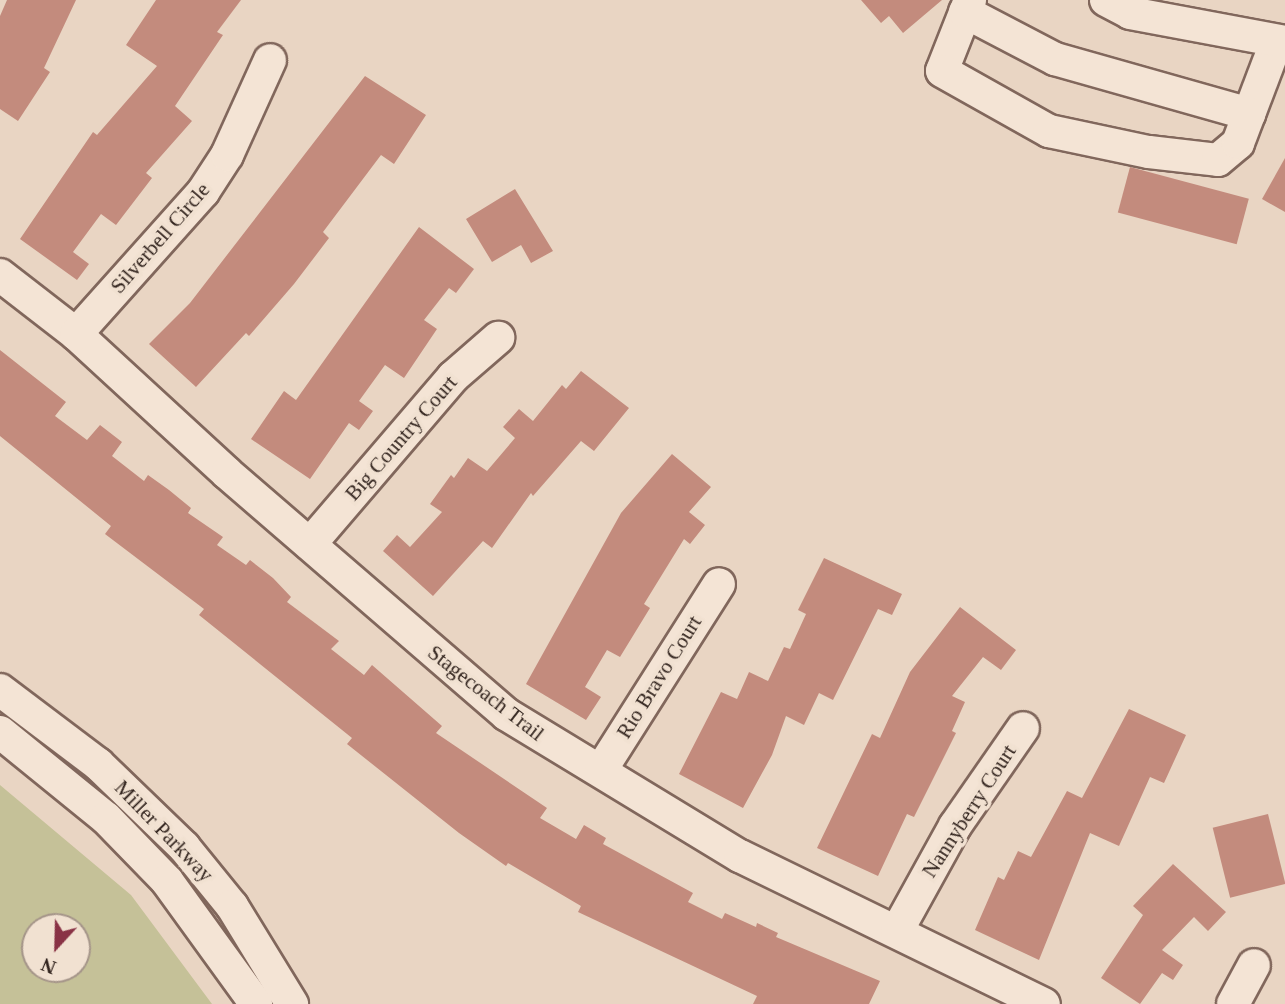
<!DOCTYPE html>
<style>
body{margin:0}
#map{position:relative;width:1285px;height:1004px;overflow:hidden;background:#e9d5c3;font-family:"Times New Roman",serif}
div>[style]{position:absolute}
.green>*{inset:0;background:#c5c198}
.building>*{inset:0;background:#c38b7d;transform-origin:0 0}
.roads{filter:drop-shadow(2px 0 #81675c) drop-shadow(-2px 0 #81675c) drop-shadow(0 2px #81675c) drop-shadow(0 -2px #81675c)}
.minor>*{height:32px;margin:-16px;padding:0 16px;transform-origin:16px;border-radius:16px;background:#f4e4d5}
span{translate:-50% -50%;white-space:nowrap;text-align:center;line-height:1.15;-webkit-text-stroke:7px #f1e1d1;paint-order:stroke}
.street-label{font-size:21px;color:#32241e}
.north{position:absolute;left:21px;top:913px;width:70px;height:70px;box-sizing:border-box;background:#f1e1d1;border:2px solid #a59589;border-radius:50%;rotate:202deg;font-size:19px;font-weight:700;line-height:28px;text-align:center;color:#32241e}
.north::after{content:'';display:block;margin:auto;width:24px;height:32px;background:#893245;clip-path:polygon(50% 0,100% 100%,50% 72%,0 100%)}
</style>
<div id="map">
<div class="green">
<i style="clip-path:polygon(evenodd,0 785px,131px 895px,212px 1004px,0 1004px,0 785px,35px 927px,77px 927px,77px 969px,35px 969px,35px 927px)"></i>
</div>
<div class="building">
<i style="clip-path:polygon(7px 0,76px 0,44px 68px,50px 72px,18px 121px,0 109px,0 16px)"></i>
<i style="clip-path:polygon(156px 0,241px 0,217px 32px,223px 35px,175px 106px,192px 121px,146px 173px,152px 178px,116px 225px,101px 214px,73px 252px,89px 264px,77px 280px,20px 239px,93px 132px,97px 135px,157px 66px,126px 45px)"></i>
<i style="clip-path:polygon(861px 0,942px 0,903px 33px,889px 16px,881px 23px)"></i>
<i style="clip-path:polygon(365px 76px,426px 115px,394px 164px,381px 155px,323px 232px,329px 238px,294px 284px,249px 336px,246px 333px,196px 387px,149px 344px,190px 303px)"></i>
<i style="clip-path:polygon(1285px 158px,1285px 212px,1262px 199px)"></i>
<i style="left:1130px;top:167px;width:123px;height:47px;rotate:15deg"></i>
<i style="clip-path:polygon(515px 189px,553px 251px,531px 263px,521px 245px,492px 262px,466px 219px)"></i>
<i style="clip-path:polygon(419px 227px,474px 269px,456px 293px,449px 288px,424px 320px,437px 329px,404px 378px,385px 365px,359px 401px,373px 411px,359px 430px,349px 423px,310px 479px,251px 439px,284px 391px,296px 400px)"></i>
<i style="clip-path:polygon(0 350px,66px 402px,55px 416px,87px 440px,100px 425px,122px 442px,112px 456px,144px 481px,148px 475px,169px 490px,191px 508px,188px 513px,223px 537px,217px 545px,246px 565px,250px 560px,273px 578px,291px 597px,287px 602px,339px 641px,331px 649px,364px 675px,372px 665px,442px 726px,436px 733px,547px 808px,540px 818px,576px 839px,584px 825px,606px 838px,603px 844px,693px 893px,688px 902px,722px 919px,725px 913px,756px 927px,757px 923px,778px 933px,776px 937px,880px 981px,869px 1004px,753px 1004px,757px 996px,578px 912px,581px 906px,508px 863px,506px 866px,459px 833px,347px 744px,352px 738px,199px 615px,204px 609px,105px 534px,111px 526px,0 436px)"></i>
<i style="clip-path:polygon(581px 371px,629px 408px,594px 451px,581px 441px,533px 496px,531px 493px,492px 548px,483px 541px,433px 596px,383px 551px,397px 535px,410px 547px,442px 512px,430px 504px,451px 475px,454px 478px,468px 458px,487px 471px,515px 438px,503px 427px,519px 409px,533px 421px,562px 385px,566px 389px)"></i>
<i style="clip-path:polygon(672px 454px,711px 487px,689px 512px,705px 525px,690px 544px,684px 539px,644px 604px,650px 608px,620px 657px,607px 650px,585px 687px,601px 697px,586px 720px,526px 684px,621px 513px)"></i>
<i style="clip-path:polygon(824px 558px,902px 594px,892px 615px,878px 609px,833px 700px,819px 693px,804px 725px,786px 716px,772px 755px,743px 808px,679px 774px,721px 692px,737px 699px,749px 672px,768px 681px,784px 647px,790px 649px,806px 614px,798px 610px)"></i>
<i style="clip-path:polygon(960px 607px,1016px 650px,1001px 670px,983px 657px,952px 696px,965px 702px,952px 731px,956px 733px,914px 817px,907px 814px,878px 876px,817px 848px,872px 734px,880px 738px,910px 672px)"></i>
<i style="clip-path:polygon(1129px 709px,1186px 735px,1164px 783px,1150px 777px,1119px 846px,1090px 833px,1039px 960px,975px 930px,998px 877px,1004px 880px,1018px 851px,1031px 857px,1067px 791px,1082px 798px)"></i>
<i style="left:1268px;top:814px;width:72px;height:57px;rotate:76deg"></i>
<i style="clip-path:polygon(1173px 864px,1226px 912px,1208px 931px,1194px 917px,1162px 950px,1183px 965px,1173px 980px,1162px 973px,1140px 1004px,1101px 978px,1143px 915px,1133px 906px)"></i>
</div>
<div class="roads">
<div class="minor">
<i style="left:970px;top:0;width:76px;rotate:111.5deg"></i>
<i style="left:942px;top:71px;width:123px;rotate:29.3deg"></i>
<i style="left:1049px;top:131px;width:102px;rotate:11.9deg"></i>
<i style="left:1149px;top:152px;width:69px;rotate:6.6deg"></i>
<i style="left:1218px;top:160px;width:26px;rotate:-40deg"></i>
<i style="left:1238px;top:143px;width:107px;rotate:-69.2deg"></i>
<i style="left:1106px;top:0;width:27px;rotate:28deg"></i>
<i style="left:1130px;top:13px;width:158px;rotate:10.6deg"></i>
<i style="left:965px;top:12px;width:102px;rotate:27.6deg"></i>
<i style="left:1055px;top:59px;width:202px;rotate:15.8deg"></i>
<i style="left:0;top:275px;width:96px;rotate:37.8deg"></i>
<i style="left:76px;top:334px;width:205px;rotate:42.6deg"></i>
<i style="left:227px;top:473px;width:369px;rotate:40.8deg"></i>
<i style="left:506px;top:714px;width:274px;rotate:31.3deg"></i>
<i style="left:740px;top:856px;width:338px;rotate:26deg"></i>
<i style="left:76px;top:334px;width:191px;rotate:-48.2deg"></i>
<i style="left:203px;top:192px;width:44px;rotate:-57deg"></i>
<i style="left:227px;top:155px;width:104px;rotate:-65.6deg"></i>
<i style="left:310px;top:544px;width:220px;rotate:-49.4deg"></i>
<i style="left:453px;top:377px;width:60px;rotate:-40.9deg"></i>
<i style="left:0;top:690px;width:123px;rotate:37.1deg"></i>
<i style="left:98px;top:764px;width:120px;rotate:44deg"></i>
<i style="left:184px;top:847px;width:76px;rotate:50.9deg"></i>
<i style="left:232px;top:906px;width:115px;rotate:58.5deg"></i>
<i style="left:0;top:732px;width:136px;rotate:39.1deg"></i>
<i style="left:106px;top:818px;width:88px;rotate:45.9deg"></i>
<i style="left:167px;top:881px;width:152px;rotate:54.1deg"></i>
<i style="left:601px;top:770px;width:220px;rotate:-57.6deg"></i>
<i style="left:897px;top:931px;width:120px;rotate:-61.1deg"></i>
<i style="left:955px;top:826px;width:119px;rotate:-55.2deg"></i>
<i style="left:1233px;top:1004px;width:44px;rotate:-61.7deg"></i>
</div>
</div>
<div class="street-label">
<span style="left:160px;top:238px;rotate:-49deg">Silverbell Circle</span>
<span style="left:401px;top:438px;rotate:-49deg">Big Country Court</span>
<span style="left:659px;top:677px;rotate:-58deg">Rio Bravo Court</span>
<span style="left:486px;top:693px;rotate:38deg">Stagecoach Trail</span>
<span style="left:969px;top:811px;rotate:-57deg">Nannyberry Court</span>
<span style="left:164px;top:831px;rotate:46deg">Miller Parkway</span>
</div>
<div class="north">N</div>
</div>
